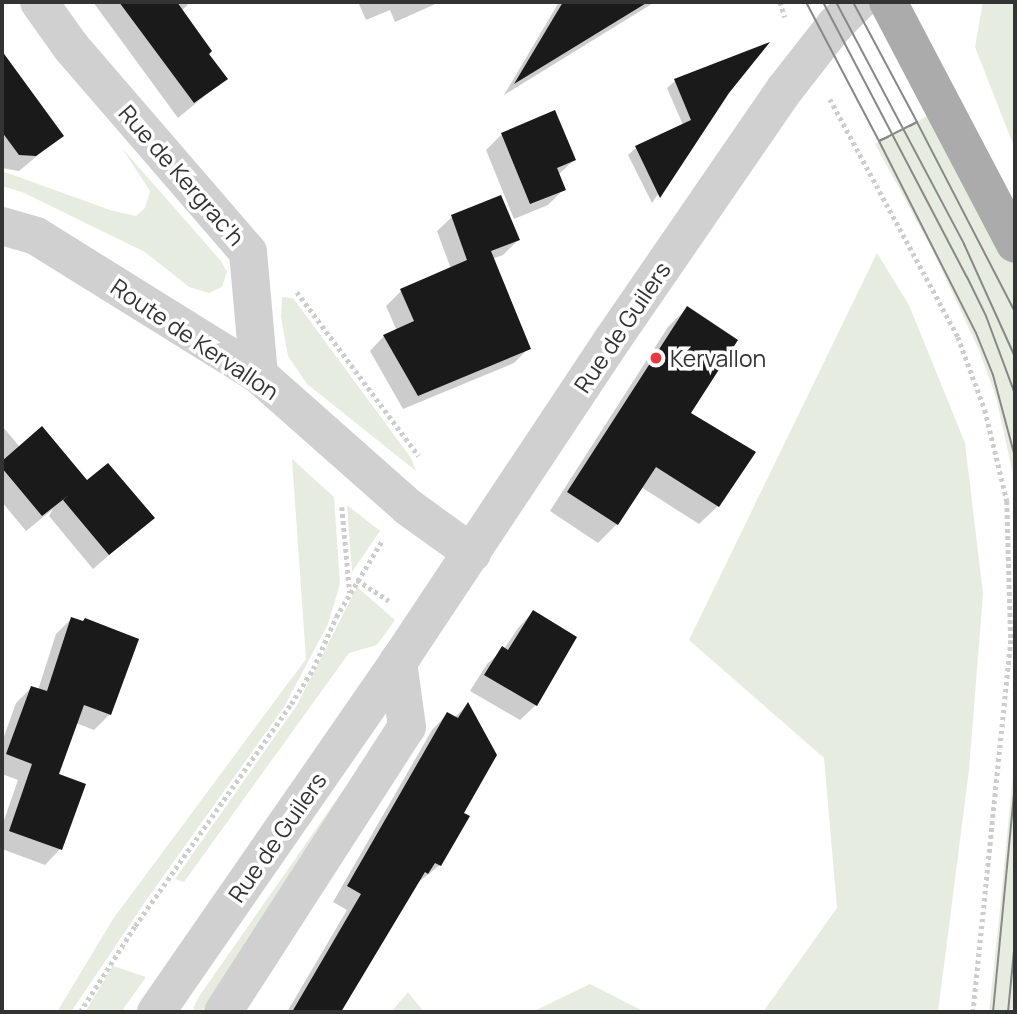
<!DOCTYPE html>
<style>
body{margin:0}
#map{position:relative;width:1017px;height:1014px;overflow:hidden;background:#fff;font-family:Manrope,sans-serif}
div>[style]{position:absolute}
.green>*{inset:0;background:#e6ecdf}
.shadow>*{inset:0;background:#0003}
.building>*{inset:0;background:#1a1a1a}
.path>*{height:4.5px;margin-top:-2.25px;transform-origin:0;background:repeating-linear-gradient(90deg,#cdcdcd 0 3.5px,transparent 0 7px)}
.minor>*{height:38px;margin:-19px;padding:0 19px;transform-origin:19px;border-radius:19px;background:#d0d0d0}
.major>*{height:38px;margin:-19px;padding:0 19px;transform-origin:19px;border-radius:19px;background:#ababab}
.tram>*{height:2px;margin:-1px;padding:0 1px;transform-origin:1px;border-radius:1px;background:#888}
.dots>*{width:19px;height:19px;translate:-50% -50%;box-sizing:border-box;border:4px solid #fff;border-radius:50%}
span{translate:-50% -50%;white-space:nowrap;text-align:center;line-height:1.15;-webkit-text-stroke:7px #fff;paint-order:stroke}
.street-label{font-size:23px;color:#333}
.poi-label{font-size:23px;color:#333}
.left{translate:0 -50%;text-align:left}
.frame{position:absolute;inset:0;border:4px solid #333;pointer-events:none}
</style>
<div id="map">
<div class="green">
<i style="clip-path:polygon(983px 2px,1015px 2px,1015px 149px,975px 47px)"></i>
<i style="clip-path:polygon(933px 113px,1015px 267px,1015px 483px,996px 397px,979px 350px,932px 249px,875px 144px)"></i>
<i style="clip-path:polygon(122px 148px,221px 261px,227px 272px,222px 287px,209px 293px,189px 287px,145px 252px,22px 192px,2px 186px,2px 171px,110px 210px,136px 216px,145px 208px,150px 191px)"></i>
<i style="clip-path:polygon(877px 253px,909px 305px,965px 443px,983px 594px,969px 770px,938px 1012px,763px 1012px,837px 908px,824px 758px,689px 640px)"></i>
<i style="clip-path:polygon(282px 297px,293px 298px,411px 458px,416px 471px,307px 384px,288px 356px,281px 317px)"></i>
<i style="clip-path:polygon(292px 459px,334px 497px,340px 584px,328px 624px,284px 707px,147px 899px,71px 1012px,57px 1012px,113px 919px,306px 659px)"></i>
<i style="clip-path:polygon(347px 505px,380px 531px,352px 572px)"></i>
<i style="clip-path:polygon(357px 587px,395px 620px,377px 645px,349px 653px,184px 882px,175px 879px,297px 705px)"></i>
<i style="clip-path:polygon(1015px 753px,1015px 1012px,989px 1012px,998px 929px)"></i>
<i style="clip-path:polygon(351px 779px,211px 999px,201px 1012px,196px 1012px,193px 1008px,200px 995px)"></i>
<i style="clip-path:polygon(113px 966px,146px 977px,121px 1012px,85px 1012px)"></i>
<i style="clip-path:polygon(590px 984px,645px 1012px,532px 1012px)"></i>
<i style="clip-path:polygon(408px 992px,424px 1012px,391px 1012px)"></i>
</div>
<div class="shadow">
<i style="clip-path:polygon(93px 2px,191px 2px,181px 11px,225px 79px,178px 118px)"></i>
<i style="clip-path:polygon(358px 2px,440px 2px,395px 22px,390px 10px,366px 20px)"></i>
<i style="clip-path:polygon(559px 2px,655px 2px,504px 95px)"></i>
<i style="clip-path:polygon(2px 54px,61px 136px,19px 171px,2px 168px)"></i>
<i style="clip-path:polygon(675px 81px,728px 92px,652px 203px,628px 155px,636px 148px,683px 125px,667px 88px)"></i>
<i style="clip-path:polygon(502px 134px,574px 160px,558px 175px,564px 189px,548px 205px,514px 219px,486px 150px)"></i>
<i style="clip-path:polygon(452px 217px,518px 240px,503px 255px,492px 259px,529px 348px,514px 363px,403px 409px,370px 351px,384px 336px,397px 331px,386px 306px,401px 291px,451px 269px,437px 231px)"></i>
<i style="clip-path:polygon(687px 308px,689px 413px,718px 506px,699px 524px,641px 487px,617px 524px,598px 543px,550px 511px,668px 327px)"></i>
<i style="clip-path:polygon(2px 426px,20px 447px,152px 518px,93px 569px,49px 516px,53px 509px,26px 531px,2px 502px)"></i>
<i style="clip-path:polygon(533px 612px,536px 705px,520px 720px,470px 691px,487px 664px,504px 649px,518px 628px)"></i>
<i style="clip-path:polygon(71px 619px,110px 714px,94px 730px,76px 723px,57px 775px,60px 849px,45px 865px,2px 849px,2px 826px,18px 780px,2px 774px,2px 742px,16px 703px,31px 688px,38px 690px,56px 634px)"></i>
<i style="clip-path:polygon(467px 705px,440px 865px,415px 885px,339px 1012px,287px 1012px,347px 910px,333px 902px,432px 730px,447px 714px,454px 718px)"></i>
</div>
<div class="building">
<i style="clip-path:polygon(119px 2px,177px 2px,212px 51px,209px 54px,228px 79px,194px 103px)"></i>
<i style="clip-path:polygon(563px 2px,648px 2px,514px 84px)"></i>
<i style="clip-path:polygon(770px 42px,729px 93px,660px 198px,635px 146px,691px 120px,674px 79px)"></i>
<i style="clip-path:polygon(2px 51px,64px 136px,36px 156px,19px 155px,2px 132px)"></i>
<i style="clip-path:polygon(555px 110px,576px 160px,557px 168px,566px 190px,530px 204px,501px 133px)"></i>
<i style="clip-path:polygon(501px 195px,520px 240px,491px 251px,531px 349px,418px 396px,383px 335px,414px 321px,400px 289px,467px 260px,451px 215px)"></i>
<i style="clip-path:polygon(687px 306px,738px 340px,691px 413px,756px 452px,719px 507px,656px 467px,618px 525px,567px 492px)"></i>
<i style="clip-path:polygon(42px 426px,87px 480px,108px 463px,155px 518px,109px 555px,63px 500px,69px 495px,42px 516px,2px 468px,2px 461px)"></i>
<i style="clip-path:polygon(533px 610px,577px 637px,537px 706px,484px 675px,502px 646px,508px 650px)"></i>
<i style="clip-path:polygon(71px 617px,83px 621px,85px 618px,139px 639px,111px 715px,84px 705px,59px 774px,86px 784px,62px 850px,9px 831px,32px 764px,6px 754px,31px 686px,47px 691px)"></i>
<i style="clip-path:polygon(468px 702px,497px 755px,464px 813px,470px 816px,441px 866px,435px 863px,428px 874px,425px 872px,341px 1012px,292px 1012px,361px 894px,347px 886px,447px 712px,458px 718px)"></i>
</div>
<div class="path">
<i style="left:780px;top:2px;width:16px;rotate:72deg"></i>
<i style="left:830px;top:99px;width:270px;rotate:61.7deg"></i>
<i style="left:958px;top:337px;width:78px;rotate:69.7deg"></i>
<i style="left:985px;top:410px;width:94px;rotate:76.4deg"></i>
<i style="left:1007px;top:501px;width:139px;rotate:88.4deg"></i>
<i style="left:1011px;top:640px;width:374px;rotate:95.8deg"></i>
<i style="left:297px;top:292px;width:204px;rotate:53.4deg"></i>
<i style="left:342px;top:507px;width:86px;rotate:84.7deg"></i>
<i style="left:357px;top:580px;width:38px;rotate:33deg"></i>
<i style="left:80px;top:1012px;width:102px;rotate:-57.4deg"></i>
<i style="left:135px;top:926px;width:271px;rotate:-54.9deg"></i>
<i style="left:291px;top:704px;width:41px;rotate:-57.8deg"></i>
<i style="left:313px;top:669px;width:57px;rotate:-66.1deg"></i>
<i style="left:336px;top:617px;width:91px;rotate:-58.9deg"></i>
</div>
<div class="minor">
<i style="left:39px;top:2px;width:55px;rotate:54.6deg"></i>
<i style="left:71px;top:47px;width:271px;rotate:49.2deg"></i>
<i style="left:248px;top:252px;width:123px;rotate:84.9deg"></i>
<i style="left:2px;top:226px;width:35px;rotate:16deg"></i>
<i style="left:36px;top:236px;width:263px;rotate:31.9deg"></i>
<i style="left:259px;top:375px;width:199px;rotate:41.5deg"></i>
<i style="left:408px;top:507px;width:79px;rotate:35.7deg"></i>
<i style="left:156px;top:1012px;width:434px;rotate:-55.3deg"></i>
<i style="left:403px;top:655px;width:379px;rotate:-56.4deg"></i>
<i style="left:613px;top:339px;width:303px;rotate:-55.5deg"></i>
<i style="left:785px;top:89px;width:81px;rotate:-52deg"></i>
<i style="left:835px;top:25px;width:33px;rotate:-45deg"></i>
<i style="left:223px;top:1012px;width:339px;rotate:-57.2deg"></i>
<i style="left:407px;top:727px;width:66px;rotate:-97.9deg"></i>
</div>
<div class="major">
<i style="left:888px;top:2px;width:273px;rotate:62.3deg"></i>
</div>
<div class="tram">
<i style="left:806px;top:2px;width:157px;rotate:62.3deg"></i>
<i style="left:879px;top:141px;width:10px;rotate:-24deg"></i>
<i style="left:823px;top:2px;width:310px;rotate:62.4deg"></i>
<i style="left:967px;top:277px;width:43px;rotate:64deg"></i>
<i style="left:986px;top:316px;width:83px;rotate:69.6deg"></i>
<i style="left:836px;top:2px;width:274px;rotate:62.1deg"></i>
<i style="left:964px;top:244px;width:124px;rotate:65.7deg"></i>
<i style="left:853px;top:2px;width:136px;rotate:61.9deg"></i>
<i style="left:917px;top:122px;width:8px;rotate:150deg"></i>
<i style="left:1015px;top:312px;width:214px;rotate:-117.3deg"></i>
<i style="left:917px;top:122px;width:42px;rotate:153.4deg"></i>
<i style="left:879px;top:141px;width:215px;rotate:63.2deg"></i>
<i style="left:976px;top:333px;width:45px;rotate:68deg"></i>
<i style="left:993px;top:375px;width:85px;rotate:75deg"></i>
<i style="left:993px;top:1012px;width:231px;rotate:-84.5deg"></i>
<i style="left:1008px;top:1012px;width:72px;rotate:-84.4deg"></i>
</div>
<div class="dots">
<i style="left:656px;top:358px;background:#e63946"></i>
</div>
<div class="street-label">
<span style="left:182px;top:175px;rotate:49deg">Rue de Kergrac'h</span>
<span style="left:622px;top:327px;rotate:-56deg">Rue de Guilers</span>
<span style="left:195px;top:339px;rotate:34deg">Route de Kervallon</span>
<span style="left:277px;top:837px;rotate:-55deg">Rue de Guilers</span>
</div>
<div class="poi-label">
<span class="left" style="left:670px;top:358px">Kervallon</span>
</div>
<div class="frame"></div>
</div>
